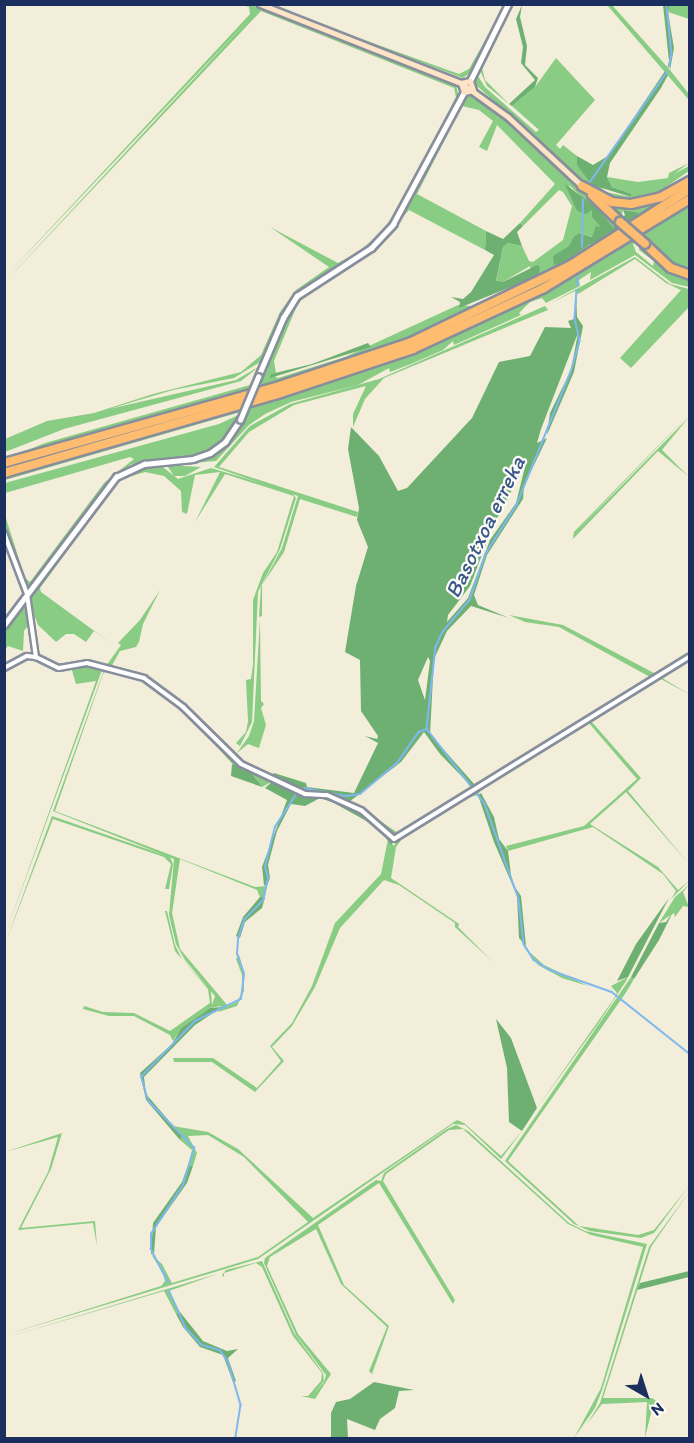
<!DOCTYPE html>
<style>
body{margin:0}
#map{position:relative;width:694px;height:1443px;overflow:hidden;background:#f3eed9;font-family:Itim,sans-serif}
div>[style]{position:absolute}
.green>*{inset:0;background:#89cc84}
.forest>*{inset:0;background:#6eb072}
.stream>*{height:1.5px;margin:-0.75px;padding:0 0.75px;transform-origin:0.75px;border-radius:0.75px;background:#7fb7ef}
.roads{filter:drop-shadow(2px 0 #878e9c) drop-shadow(-2px 0 #878e9c) drop-shadow(0 2px #878e9c) drop-shadow(0 -2px #878e9c)}
.minor>*{height:4px;margin:-2px;padding:0 2px;transform-origin:2px;border-radius:2px;background:#fff}
.tertiary>*{height:4.5px;margin:-2.25px;padding:0 2.25px;transform-origin:2.25px;border-radius:2.25px;background:#fff}
.secondary>*{height:5px;margin:-2.5px;padding:0 2.5px;transform-origin:2.5px;border-radius:2.5px;background:#fee4c6}
.motorway>*{height:8px;margin:-4px;padding:0 4px;transform-origin:4px;border-radius:4px;background:#fdbc70}
.bridges{filter:drop-shadow(2px 0 #878e9c) drop-shadow(-2px 0 #878e9c) drop-shadow(0 2px #878e9c) drop-shadow(0 -2px #878e9c)}
.tertiary-bridge>*{height:4.5px;margin:-2.25px;padding:0 2.25px;transform-origin:2.25px;border-radius:2.25px;background:#fff}
.motorway-bridge>*{height:8px;margin:-4px;padding:0 4px;transform-origin:4px;border-radius:4px;background:#fdbc70}
span{translate:-50% -50%;white-space:nowrap;text-align:center;line-height:1.15;-webkit-text-stroke:4.5px #fdfcf7;paint-order:stroke}
.water-label{font-size:22px;color:#39588a;font-style:italic}
.frame{position:absolute;inset:0;border:6px solid #1b2f5e;pointer-events:none}
.north{position:absolute;left:616px;top:1365px;width:60px;height:60px;-webkit-text-stroke:4px #fdfcf7;paint-order:stroke;rotate:141deg;font-size:16px;font-weight:700;line-height:24px;text-align:center;color:#1b2f5e}
.north::after{content:'';display:block;margin:auto;width:21px;height:27px;background:#1b2f5e;clip-path:polygon(50% 0,100% 100%,50% 72%,0 100%)}
</style>
<div id="map">
<div class="green">
<i style="clip-path:polygon(242px 5px,252px 5px,427px 71px,456px 85px,459px 97px,411px 190px,393px 221px,372px 243px,297px 293px,281px 317px,260px 362px,234px 378px,173px 390px,109px 409px,236px 380px,260px 366px,241px 381px,64px 429px,5px 452px,5px 439px,47px 421px,94px 413px,153px 394px,241px 372px,261px 355px,280px 312px,296px 290px,329px 267px,270px 227px,338px 263px,357px 253px,383px 231px,407px 193px,456px 97px,454px 88px,261px 11px,5px 282px,253px 15px,5px 277px,250px 14px,249px 7px)"></i>
<i style="clip-path:polygon(267px 5px,459px 74px,469px 69px,505px 5px,471px 72px,463px 78px)"></i>
<i style="clip-path:polygon(511px 5px,482px 68px,485px 80px,509px 104px,487px 86px,479px 68px)"></i>
<i style="clip-path:polygon(607px 5px,612px 5px,670px 70px,689px 94px,689px 100px)"></i>
<i style="clip-path:polygon(670px 5px,689px 5px,689px 19px,668px 12px)"></i>
<i style="clip-path:polygon(556px 58px,595px 100px,556px 145px,560px 149px,563px 145px,577px 156px,579px 164px,605px 192px,631px 197px,632px 194px,612px 187px,607px 177px,638px 182px,668px 178px,669px 173px,689px 163px,674px 174px,689px 166px,689px 171px,660px 191px,689px 174px,689px 178px,656px 196px,631px 202px,610px 198px,590px 188px,475px 84px,476px 73px,485px 87px,536px 132px,539px 130px,512px 106px,535px 87px)"></i>
<i style="clip-path:polygon(evenodd,472px 95px,502px 116px,618px 225px,613px 227px,569px 185px,577px 211px,592px 210px,601px 227px,594px 231px,593px 237px,579px 233px,574px 236px,568px 260px,590px 244px,597px 246px,445px 324px,390px 346px,314px 372px,5px 459px,45px 443px,260px 382px,291px 307px,307px 289px,371px 251px,395px 226px,463px 99px,472px 95px,462px 106px,479px 110px,493px 121px,479px 147px,487px 151px,497px 125px,555px 184px,520px 223px,523px 226px,559px 190px,563px 192px,572px 206px,563px 240px,533px 262px,529px 261px,522px 246px,508px 243px,503px 247px,496px 282px,503px 282px,530px 266px,532px 278px,498px 294px,471px 306px,458px 305px,345px 357px,278px 378px,271px 374px,276px 373px,274px 361px,298px 303px,322px 282px,369px 256px,409px 210px,485px 250px,486px 231px,417px 194px,462px 106px)"></i>
<i style="clip-path:polygon(689px 185px,609px 239px,606px 236px,622px 228px,637px 212px,623px 210px,621px 219px,598px 198px,620px 205px)"></i>
<i style="clip-path:polygon(689px 203px,689px 273px,680px 271px,646px 242px,647px 236px,633px 244px,636px 252px,653px 266px,654px 261px,639px 250px,640px 244px,677px 274px,689px 277px,689px 287px,672px 283px,635px 255px,590px 280px,591px 272px,579px 280px,580px 286px,546px 303px,542px 298px,530px 302px,519px 313px,521px 315px,454px 345px,453px 341px,443px 350px,411px 364px,390px 372px,389px 368px,358px 385px,291px 402px,265px 414px,249px 425px,216px 461px,168px 465px,201px 467px,185px 476px,174px 476px,166px 464px,195px 461px,216px 452px,231px 440px,243px 418px,237px 420px,217px 446px,200px 454px,132px 464px,111px 478px,31px 585px,27px 585px,5px 528px,4px 512px,25px 578px,30px 582px,104px 483px,134px 459px,130px 457px,5px 493px,5px 483px,219px 424px,251px 409px,5px 480px,5px 477px,306px 390px,410px 354px,568px 280px)"></i>
<i style="clip-path:polygon(635px 257px,670px 284px,689px 289px,689px 307px,631px 368px,620px 358px,681px 290px,666px 283px,635px 259px,578px 294px,575px 291px,549px 304px)"></i>
<i style="clip-path:polygon(545px 306px,548px 310px,384px 378px,365px 399px,353px 427px,353px 414px,366px 386px,294px 405px,249px 432px,219px 467px,358px 512px,357px 517px,300px 499px,284px 552px,262px 585px,262px 616px,259px 617px,261px 587px,282px 548px,298px 496px,214px 467px,250px 426px,290px 404px,379px 379px)"></i>
<i style="clip-path:polygon(689px 414px,574px 534px,689px 417px,662px 450px,689px 477px,658px 451px,573px 539px,574px 532px)"></i>
<i style="clip-path:polygon(159px 464px,178px 479px,211px 468px,281px 489px,293px 494px,296px 498px,280px 549px,258px 592px,252px 722px,240px 746px,236px 743px,246px 732px,248px 721px,246px 680px,251px 679px,253px 664px,253px 600px,263px 573px,277px 552px,294px 496px,225px 474px,195px 522px,220px 472px,195px 475px,187px 514px,182px 512px,181px 491px,164px 476px,145px 472px,119px 480px,40px 588px,41px 592px,115px 646px,94px 631px,86px 642px,74px 634px,66px 634px,56px 642px,38px 625px,30px 604px,31px 592px,111px 485px,126px 473px)"></i>
<i style="clip-path:polygon(160px 590px,143px 624px,139px 642px,136px 647px,120px 651px,111px 667px,106px 666px,121px 645px,118px 643px,140px 620px)"></i>
<i style="clip-path:polygon(26px 599px,29px 624px,24px 631px,23px 651px,8px 646px,5px 650px,5px 627px)"></i>
<i style="clip-path:polygon(509px 615px,563px 625px,654px 673px,689px 654px,400px 835px,393px 835px,375px 818px,347px 803px,351px 801px,398px 833px,650px 677px,559px 627px,525px 622px)"></i>
<i style="clip-path:polygon(260px 619px,261px 701px,264px 704px,261px 708px,266px 725px,259px 748px,248px 744px,237px 753px,249px 736px,254px 721px)"></i>
<i style="clip-path:polygon(91px 666px,102px 670px,5px 935px,96px 681px,76px 684px,71px 667px)"></i>
<i style="clip-path:polygon(106px 669px,138px 678px,144px 680px,185px 712px,239px 765px,273px 781px,262px 787px,244px 770px,238px 770px,184px 711px,144px 682px,107px 670px,103px 674px,55px 811px,255px 887px,267px 886px,265px 897px,260px 897px,257px 890px,180px 859px,172px 913px,180px 949px,228px 1006px,237px 1002px,242px 992px,242px 975px,236px 959px,239px 955px,244px 972px,244px 991px,237px 1006px,218px 1012px,221px 1006px,210px 1008px,181px 1028px,173px 1041px,170px 1035px,134px 1016px,109px 1016px,83px 1009px,84px 1006px,103px 1012px,134px 1013px,170px 1031px,210px 1003px,208px 989px,175px 951px,165px 911px,167px 911px,175px 945px,182px 959px,211px 991px,212px 1005px,215px 996px,185px 960px,176px 944px,169px 915px,174px 859px,53px 811px,104px 670px)"></i>
<i style="clip-path:polygon(670px 669px,662px 678px,689px 694px,659px 678px,591px 721px,641px 778px,628px 791px,689px 864px,626px 792px,590px 824px,658px 867px,678px 890px,689px 881px,671px 899px,676px 891px,663px 874px,593px 827px,508px 851px,506px 846px,584px 826px,637px 779px,588px 722px,481px 789px,478px 795px,462px 799px,404px 836px,396px 847px,391px 878px,459px 924px,458px 927px,493px 962px,455px 927px,455px 923px,399px 885px,384px 880px,340px 928px,315px 987px,292px 1026px,272px 1047px,284px 1061px,255px 1092px,212px 1062px,174px 1062px,173px 1058px,213px 1058px,257px 1088px,281px 1061px,270px 1046px,292px 1023px,312px 986px,335px 923px,381px 874px,388px 839px,394px 846px,398px 838px)"></i>
<i style="clip-path:polygon(52px 816px,170px 857px,173px 864px,169px 889px,165px 889px,171px 864px,164px 857px,53px 819px,5px 944px)"></i>
<i style="clip-path:polygon(689px 885px,683px 892px,689px 907px,683px 906px,675px 917px,674px 913px,659px 923px,675px 897px)"></i>
<i style="clip-path:polygon(523px 946px,544px 965px,588px 986px,562px 978px,538px 965px)"></i>
<i style="clip-path:polygon(628px 977px,626px 981px,598px 1024px,537px 1108px,613px 1000px,617px 993px,611px 986px)"></i>
<i style="clip-path:polygon(631px 977px,634px 979px,625px 994px,508px 1161px,579px 1226px,638px 1235px,654px 1230px,689px 1186px,654px 1233px,641px 1238px,590px 1231px,574px 1224px,505px 1161px)"></i>
<i style="clip-path:polygon(457px 1120px,464px 1123px,501px 1156px,522px 1131px,501px 1159px,465px 1125px,453px 1124px,258px 1259px,5px 1335px,161px 1286px,165px 1281px,163px 1273px,151px 1254px,162px 1264px,172px 1283px,258px 1257px,308px 1222px,244px 1157px,208px 1135px,188px 1136px,197px 1153px,193px 1166px,188px 1165px,192px 1150px,180px 1140px,182px 1136px,173px 1126px,208px 1132px,238px 1149px,313px 1218px)"></i>
<i style="clip-path:polygon(456px 1125px,468px 1131px,569px 1223px,585px 1231px,647px 1244px,602px 1390px,595px 1408px,574px 1438px,601px 1388px,643px 1247px,591px 1235px,568px 1224px,463px 1129px,449px 1130px,386px 1174px,383px 1181px,455px 1300px,453px 1304px,379px 1183px,318px 1225px,344px 1285px,389px 1326px,372px 1374px,369px 1371px,387px 1327px,341px 1284px,316px 1229px,270px 1257px,267px 1266px,298px 1334px,331px 1374px,315px 1399px,301px 1396px,308px 1396px,321px 1381px,322px 1373px,293px 1336px,262px 1267px,256px 1263px,224px 1273px,224px 1277px,222px 1275px,226px 1270px,262px 1261px,294px 1333px,323px 1373px,324px 1381px,312px 1396px,324px 1382px,326px 1375px,296px 1335px,264px 1263px,265px 1258px,376px 1180px,381px 1181px,384px 1173px,447px 1129px)"></i>
<i style="clip-path:polygon(62px 1133px,51px 1169px,21px 1228px,95px 1221px,97px 1246px,93px 1223px,18px 1230px,48px 1172px,58px 1137px,5px 1152px)"></i>
<i style="clip-path:polygon(689px 1192px,651px 1247px,603px 1398px,652px 1398px,659px 1403px,652px 1409px,645px 1438px,647px 1402px,602px 1404px,587px 1424px,600px 1403px,649px 1247px)"></i>
<i style="clip-path:polygon(220px 1273px,169px 1291px,180px 1312px,176px 1314px,164px 1291px,5px 1338px)"></i>
</div>
<div class="forest">
<i style="clip-path:polygon(522px 5px,520px 17px,527px 46px,525px 65px,538px 78px,535px 87px,512px 106px,509px 104px,535px 80px,521px 63px,523px 47px,516px 19px)"></i>
<i style="clip-path:polygon(663px 5px,670px 5px,668px 12px,674px 48px,670px 70px)"></i>
<i style="clip-path:polygon(665px 71px,668px 75px,661px 88px,610px 163px,607px 177px,612px 187px,632px 194px,631px 197px,592px 185px,577px 165px,577px 156px,593px 165px,608px 156px)"></i>
<i style="clip-path:polygon(565px 184px,596px 207px,613px 227px,625px 215px,623px 210px,637px 212px,638px 216px,606px 236px,609px 239px,597px 246px,590px 244px,568px 260px,554px 265px,553px 256px,569px 246px,574px 236px,579px 233px,592px 237px,596px 226px,601px 227px,592px 217px,592px 210px,586px 214px,577px 211px)"></i>
<i style="clip-path:polygon(520px 223px,523px 226px,517px 232px,522px 246px,508px 243px,503px 247px,496px 281px,503px 282px,537px 265px,540px 267px,538px 276px,459px 308px,460px 302px,451px 297px,463px 299px,471px 292px,494px 255px,485px 250px,486px 231px,503px 239px)"></i>
<i style="clip-path:polygon(evenodd,576px 290px,577px 317px,583px 326px,574px 372px,547px 435px,550px 413px,571px 370px,578px 333px,541px 429px,537px 443px,547px 438px,524px 486px,523px 499px,487px 555px,474px 595px,478px 605px,509px 618px,471px 606px,447px 631px,434px 659px,430px 734px,475px 785px,472px 787px,440px 754px,424px 732px,401px 762px,349px 802px,308px 792px,271px 777px,274px 773px,306px 783px,307px 787px,354px 793px,378px 743px,365px 736px,377px 739px,378px 736px,361px 711px,360px 660px,345px 652px,356px 586px,368px 547px,357px 520px,359px 508px,348px 449px,351px 427px,379px 456px,398px 491px,407px 488px,472px 418px,499px 362px,530px 356px,545px 327px,571px 328px,568px 321px,574px 319px,576px 290px,526px 463px,516px 503px,490px 540px,468px 598px,447px 622px,448px 615px,470px 586px,493px 526px,526px 463px,576px 290px,428px 657px,430px 661px,425px 700px,418px 680px,428px 657px)"></i>
<i style="clip-path:polygon(368px 343px,371px 347px,270px 378px,271px 374px,312px 364px)"></i>
<i style="clip-path:polygon(232px 764px,251px 773px,262px 787px,231px 776px)"></i>
<i style="clip-path:polygon(273px 781px,358px 810px,391px 838px,392px 846px,377px 827px,334px 803px,320px 798px,305px 806px,291px 804px,277px 831px,268px 865px,270px 878px,267px 886px,264px 885px,262px 867px,287px 800px,265px 788px)"></i>
<i style="clip-path:polygon(481px 793px,494px 817px,499px 839px,508px 851px,512px 883px,521px 896px,526px 946px,519px 938px,517px 896px,494px 842px,478px 795px)"></i>
<i style="clip-path:polygon(260px 897px,265px 897px,262px 908px,245px 922px,240px 938px,236px 936px,243px 917px)"></i>
<i style="clip-path:polygon(669px 898px,628px 977px,617px 981px,636px 944px)"></i>
<i style="clip-path:polygon(673px 912px,659px 940px,634px 979px,631px 977px,659px 923px,666px 922px)"></i>
<i style="clip-path:polygon(222px 1007px,195px 1025px,144px 1077px,146px 1094px,182px 1136px,180px 1140px,146px 1100px,140px 1073px,172px 1044px,181px 1028px,210px 1008px)"></i>
<i style="clip-path:polygon(496px 1019px,511px 1038px,537px 1108px,522px 1131px,509px 1122px,507px 1068px)"></i>
<i style="clip-path:polygon(188px 1165px,193px 1166px,187px 1183px,156px 1227px,154px 1254px,151px 1254px,153px 1223px,182px 1182px)"></i>
<i style="clip-path:polygon(689px 1271px,689px 1277px,637px 1290px,640px 1283px)"></i>
<i style="clip-path:polygon(180px 1312px,203px 1341px,227px 1351px,238px 1349px,228px 1358px,236px 1381px,233px 1382px,223px 1355px,200px 1347px,183px 1327px,176px 1314px)"></i>
<i style="clip-path:polygon(374px 1382px,414px 1390px,399px 1391px,395px 1408px,380px 1419px,375px 1430px,347px 1419px,348px 1438px,331px 1438px,331px 1413px,336px 1402px,350px 1399px)"></i>
</div>
<div class="stream">
<i style="left:667px;top:4px;width:51px;rotate:84.4deg"></i>
<i style="left:672px;top:55px;width:12px;rotate:104deg"></i>
<i style="left:590px;top:182px;width:134px;rotate:-55deg"></i>
<i style="left:582px;top:247px;width:47px;rotate:-88.8deg"></i>
<i style="left:577px;top:286px;width:9px;rotate:-84deg"></i>
<i style="left:577px;top:290px;width:28px;rotate:94deg"></i>
<i style="left:575px;top:318px;width:24px;rotate:78deg"></i>
<i style="left:580px;top:341px;width:32px;rotate:106deg"></i>
<i style="left:571px;top:372px;width:144px;rotate:112.1deg"></i>
<i style="left:517px;top:505px;width:58px;rotate:122.3deg"></i>
<i style="left:486px;top:554px;width:49px;rotate:109.2deg"></i>
<i style="left:470px;top:600px;width:42px;rotate:130.2deg"></i>
<i style="left:443px;top:632px;width:17px;rotate:115deg"></i>
<i style="left:436px;top:647px;width:82px;rotate:96.3deg"></i>
<i style="left:427px;top:729px;width:95px;rotate:52.3deg"></i>
<i style="left:485px;top:804px;width:101px;rotate:70.3deg"></i>
<i style="left:519px;top:899px;width:45px;rotate:83.7deg"></i>
<i style="left:524px;top:944px;width:19px;rotate:58deg"></i>
<i style="left:534px;top:960px;width:19px;rotate:32deg"></i>
<i style="left:550px;top:970px;width:66px;rotate:19.5deg"></i>
<i style="left:612px;top:992px;width:100px;rotate:38.5deg"></i>
<i style="left:304px;top:788px;width:43px;rotate:10.8deg"></i>
<i style="left:346px;top:796px;width:14px;rotate:-8deg"></i>
<i style="left:360px;top:794px;width:48px;rotate:-40deg"></i>
<i style="left:397px;top:763px;width:38px;rotate:-55deg"></i>
<i style="left:419px;top:732px;width:9px;rotate:-21deg"></i>
<i style="left:168px;top:1283px;width:38px;rotate:-117deg"></i>
<i style="left:151px;top:1249px;width:15px;rotate:-90deg"></i>
<i style="left:151px;top:1234px;width:59px;rotate:-56.9deg"></i>
<i style="left:183px;top:1185px;width:39px;rotate:-73deg"></i>
<i style="left:194px;top:1148px;width:66px;rotate:-134.4deg"></i>
<i style="left:148px;top:1101px;width:25px;rotate:-106deg"></i>
<i style="left:141px;top:1077px;width:78px;rotate:-46deg"></i>
<i style="left:195px;top:1021px;width:51px;rotate:-25.6deg"></i>
<i style="left:241px;top:999px;width:25px;rotate:-83deg"></i>
<i style="left:244px;top:974px;width:21px;rotate:-109deg"></i>
<i style="left:237px;top:954px;width:15px;rotate:-86deg"></i>
<i style="left:238px;top:939px;width:20px;rotate:-72deg"></i>
<i style="left:244px;top:920px;width:28px;rotate:-46deg"></i>
<i style="left:263px;top:900px;width:23px;rotate:-77deg"></i>
<i style="left:268px;top:878px;width:11px;rotate:-105deg"></i>
<i style="left:265px;top:867px;width:41px;rotate:-76deg"></i>
<i style="left:275px;top:827px;width:40px;rotate:-57.1deg"></i>
<i style="left:169px;top:1290px;width:42px;rotate:65.9deg"></i>
<i style="left:186px;top:1328px;width:23px;rotate:47deg"></i>
<i style="left:202px;top:1345px;width:19px;rotate:16deg"></i>
<i style="left:220px;top:1350px;width:14px;rotate:54deg"></i>
<i style="left:228px;top:1361px;width:46px;rotate:73.5deg"></i>
<i style="left:241px;top:1405px;width:33px;rotate:99deg"></i>
</div>
<div class="roads">
<div class="minor">
<i style="left:4px;top:533px;width:65px;rotate:69.3deg"></i>
<i style="left:27px;top:594px;width:64px;rotate:81.9deg"></i>
<i style="left:36px;top:657px;width:25px;rotate:26deg"></i>
<i style="left:59px;top:668px;width:28px;rotate:-10deg"></i>
<i style="left:87px;top:663px;width:59px;rotate:14.7deg"></i>
<i style="left:144px;top:678px;width:49px;rotate:36.6deg"></i>
<i style="left:183px;top:707px;width:81px;rotate:44.5deg"></i>
<i style="left:241px;top:764px;width:71px;rotate:25.1deg"></i>
<i style="left:305px;top:794px;width:22px;rotate:3deg"></i>
<i style="left:327px;top:795px;width:37px;rotate:24deg"></i>
<i style="left:361px;top:810px;width:44px;rotate:41.3deg"></i>
<i style="left:394px;top:839px;width:348px;rotate:-31.7deg"></i>
<i style="left:4px;top:668px;width:26px;rotate:-28deg"></i>
<i style="left:27px;top:656px;width:8px;rotate:7deg"></i>
</div>
<div class="tertiary">
<i style="left:470px;top:81px;width:86px;rotate:-63.7deg"></i>
<i style="left:258px;top:377px;width:64px;rotate:-67deg"></i>
<i style="left:283px;top:318px;width:26px;rotate:-58deg"></i>
<i style="left:297px;top:296px;width:88px;rotate:-33deg"></i>
<i style="left:371px;top:248px;width:33px;rotate:-47deg"></i>
<i style="left:393px;top:224px;width:150px;rotate:-61.7deg"></i>
<i style="left:4px;top:625px;width:186px;rotate:-52.9deg"></i>
<i style="left:116px;top:477px;width:31px;rotate:-25deg"></i>
<i style="left:144px;top:464px;width:49px;rotate:-5.8deg"></i>
<i style="left:193px;top:459px;width:18px;rotate:-19deg"></i>
<i style="left:210px;top:453px;width:19px;rotate:-36deg"></i>
<i style="left:225px;top:442px;width:27px;rotate:-56deg"></i>
</div>
<div class="secondary">
<i style="left:260px;top:4px;width:216px;rotate:21.5deg"></i>
<i style="left:461px;top:83px;width:58px;rotate:35.9deg"></i>
<i style="left:508px;top:117px;width:101px;rotate:43deg"></i>
<i style="left:461px;top:83px;width:9px;rotate:72deg"></i>
<i style="left:464px;top:92px;width:9px;rotate:-13deg"></i>
<i style="left:461px;top:83px;width:9px;rotate:-13deg"></i>
<i style="left:470px;top:81px;width:9px;rotate:72deg"></i>
</div>
<div class="motorway">
<i style="left:582px;top:186px;width:34px;rotate:28deg"></i>
<i style="left:612px;top:202px;width:19px;rotate:6deg"></i>
<i style="left:631px;top:204px;width:31px;rotate:-13deg"></i>
<i style="left:661px;top:197px;width:33px;rotate:-29deg"></i>
<i style="left:592px;top:195px;width:39px;rotate:44deg"></i>
<i style="left:645px;top:244px;width:35px;rotate:43deg"></i>
<i style="left:671px;top:268px;width:20px;rotate:20deg"></i>
<i style="left:4px;top:463px;width:282px;rotate:-15.6deg"></i>
<i style="left:276px;top:387px;width:142px;rotate:-18.4deg"></i>
<i style="left:411px;top:342px;width:178px;rotate:-25.7deg"></i>
<i style="left:571px;top:265px;width:141px;rotate:-32.6deg"></i>
<i style="left:4px;top:473px;width:285px;rotate:-16.1deg"></i>
<i style="left:278px;top:394px;width:142px;rotate:-18.4deg"></i>
<i style="left:413px;top:349px;width:145px;rotate:-25deg"></i>
<i style="left:544px;top:288px;width:171px;rotate:-31.4deg"></i>
</div>
</div>
<div class="bridges">
<div class="tertiary-bridge">
<i style="left:240px;top:420px;width:47px;rotate:-67.3deg"></i>
</div>
<div class="motorway-bridge">
<i style="left:620px;top:222px;width:33px;rotate:41deg"></i>
</div>
</div>
<div class="water-label">
<span style="left:485px;top:527px;rotate:-64deg">Basotxoa erreka</span>
</div>
<div class="frame"></div>
<div class="north">N</div>
</div>
